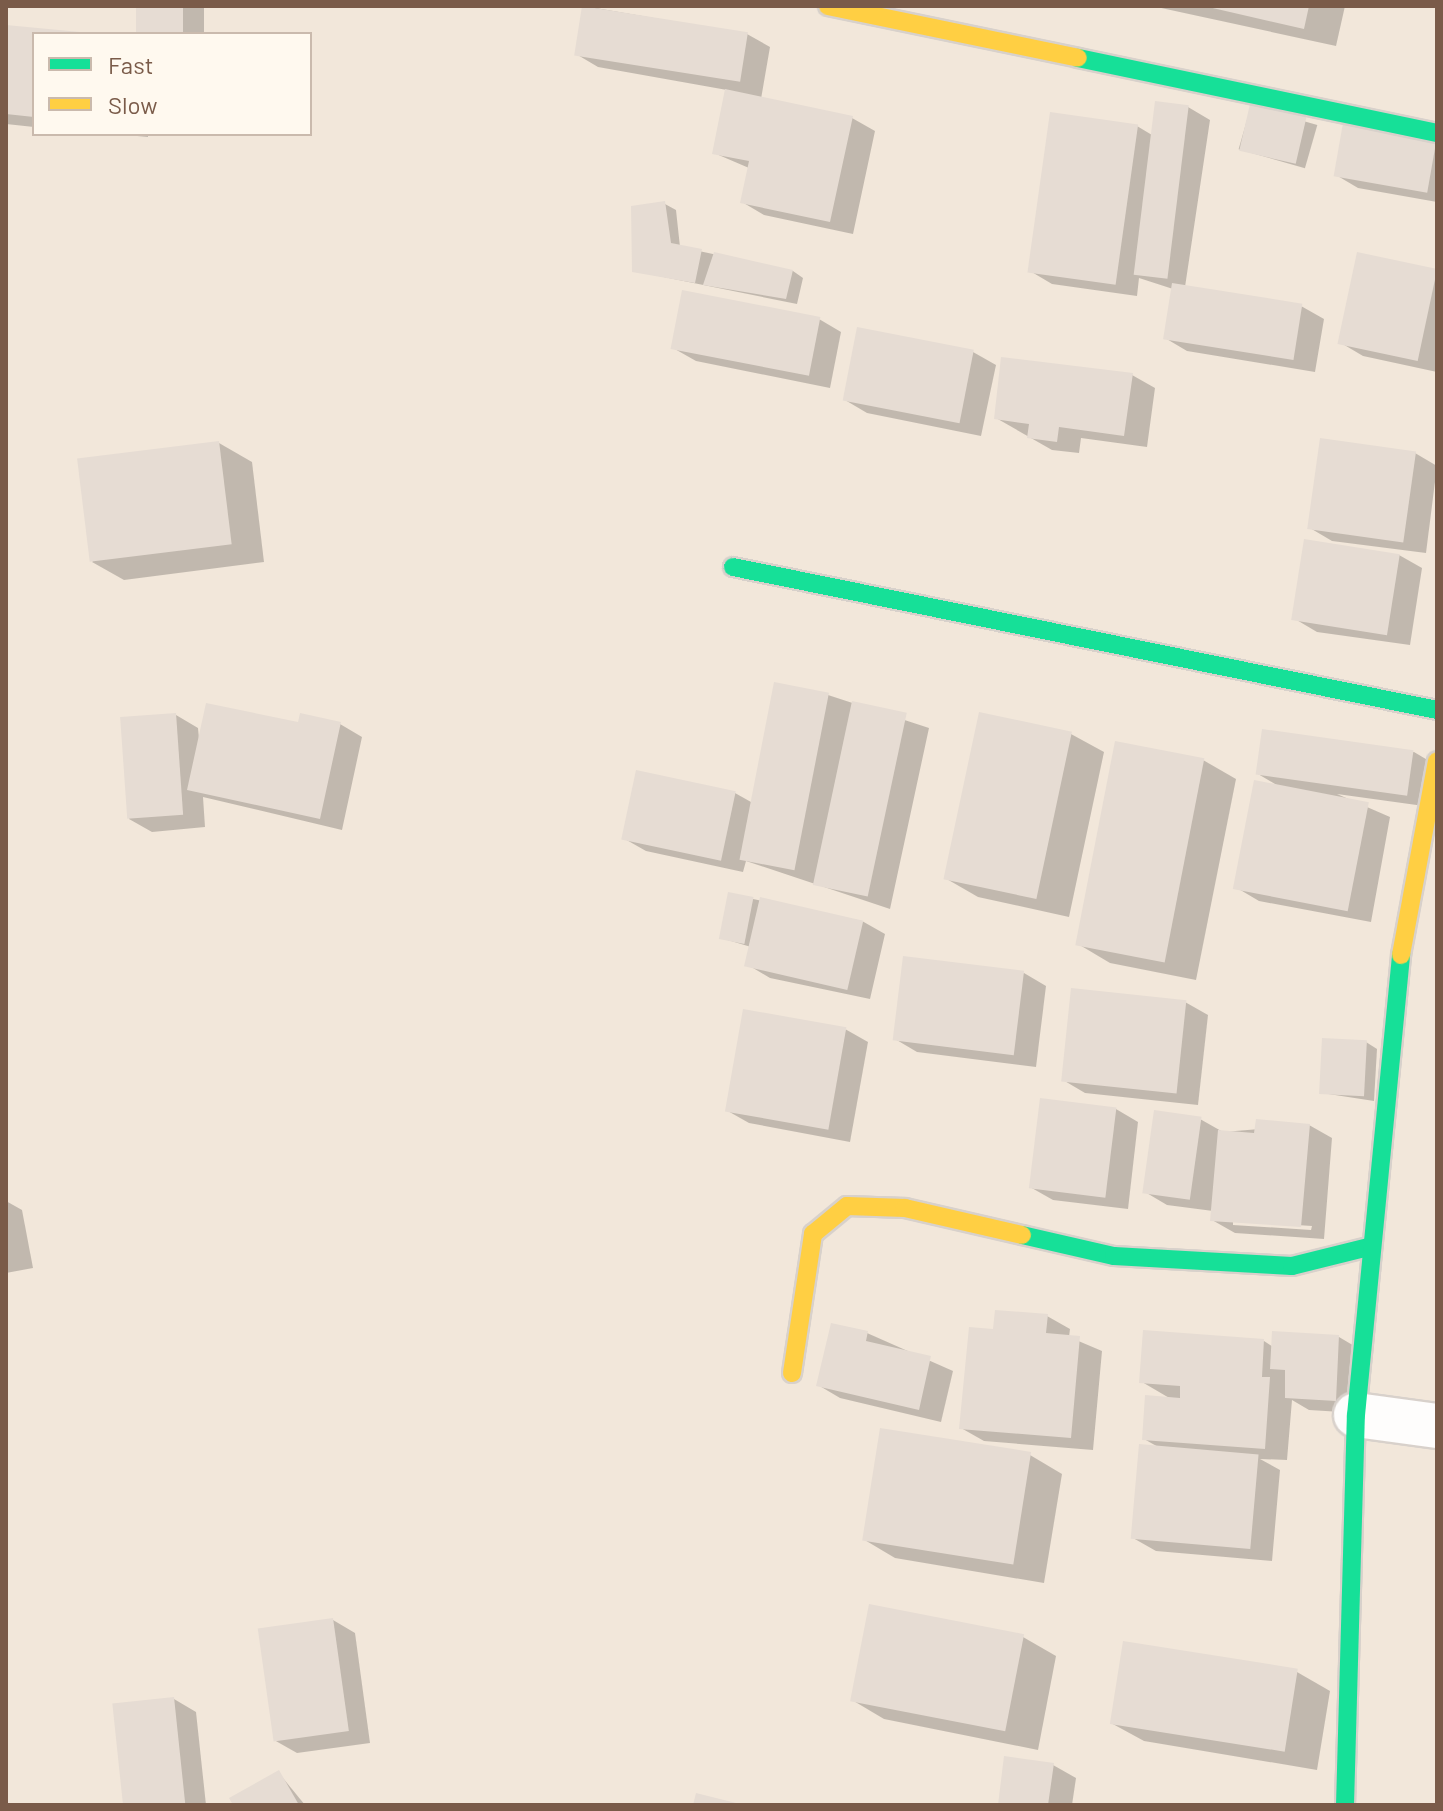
<!DOCTYPE html>
<style>
body{margin:0}
#map{position:relative;width:1443px;height:1811px;overflow:hidden;background:#f9f4ed;font-family:Barlow,sans-serif}
div>[style]{position:absolute}
.residential>*{inset:0;background:#f2e7da}
.shadow>*{inset:0;background:#0003;transform-origin:0 0}
.building>*{inset:0;background:#e6dcd3;transform-origin:0 0}
.roads{filter:drop-shadow(2px 0 #d8d1cb) drop-shadow(-2px 0 #d8d1cb) drop-shadow(0 2px #d8d1cb) drop-shadow(0 -2px #d8d1cb)}
.street>*{height:44px;margin:-22px;padding:0 22px;transform-origin:22px;border-radius:22px;background:#fefdfc}
.fast>*{height:18px;margin:-9px;padding:0 9px;transform-origin:9px;border-radius:9px;background:#16e098}
.slow>*{height:18px;margin:-9px;padding:0 9px;transform-origin:9px;border-radius:9px;background:#ffcf43}
span{translate:-50% -50%;white-space:nowrap;text-align:center;line-height:1.15;-webkit-text-stroke:6px #fff9ef;paint-order:stroke}
.frame{position:absolute;inset:0;border:8px solid #7a5b49;pointer-events:none}
.legend{position:absolute;left:32px;top:32px;width:280px;height:104px;box-sizing:border-box;background:#fff9ef;border:2px solid #cabaad;margin:0;padding:10px 14px;list-style:none;font-size:24px;color:#7a5b49}
.legend li{display:flex;align-items:center;gap:16px;height:40px}
.legend b{width:40px;border:2px solid #cabaad}
</style>
<div id="map">
<div class="residential">
<i style="clip-path:polygon(evenodd,6px 6px,1437px 6px,1437px 1805px,6px 1805px,6px 6px,34px 34px,310px 34px,310px 134px,34px 134px,34px 34px)"></i>
</div>
<div class="shadow">
<i style="left:138px;top:6px;width:66px;height:28px"></i>
<i style="clip-path:polygon(584px 6px,747px 34px,770px 47px,761px 99px,852px 118px,875px 131px,853px 234px,764px 215px,742px 202px,749px 168px,714px 153px,727px 90px,598px 67px,576px 54px)"></i>
<i style="clip-path:polygon(1152px 6px,1345px 6px,1336px 46px)"></i>
<i style="clip-path:polygon(6px 27px,81px 34px,34px 34px,34px 127px,6px 124px)"></i>
<i style="left:1251px;top:106px;width:69px;height:45px;rotate:16deg"></i>
<i style="clip-path:polygon(1188px 107px,1210px 120px,1185px 287px,1301px 306px,1324px 319px,1315px 372px,1187px 351px,1165px 338px,1173px 289px,1139px 278px,1137px 296px,1052px 284px,1030px 271px,1137px 126px,1152px 135px)"></i>
<i style="clip-path:polygon(115px 134px,148px 134px,148px 137px)"></i>
<i style="clip-path:polygon(1437px 141px,1437px 202px,1358px 188px,1336px 175px)"></i>
<i style="clip-path:polygon(665px 204px,676px 210px,680px 247px,793px 271px,803px 278px,797px 304px,634px 271px)"></i>
<i style="clip-path:polygon(1359px 255px,1437px 271px,1437px 372px,1363px 356px,1341px 343px)"></i>
<i style="clip-path:polygon(819px 319px,841px 332px,830px 388px,696px 361px,673px 348px)"></i>
<i style="clip-path:polygon(973px 352px,996px 365px,981px 436px,867px 413px,845px 400px)"></i>
<i style="clip-path:polygon(1132px 375px,1155px 388px,1147px 447px,1081px 438px,1079px 453px,1052px 450px,996px 418px)"></i>
<i style="clip-path:polygon(219px 443px,252px 462px,264px 562px,124px 580px,92px 562px)"></i>
<i style="clip-path:polygon(1415px 453px,1437px 466px,1426px 553px,1332px 541px,1310px 528px)"></i>
<i style="clip-path:polygon(1399px 555px,1422px 568px,1410px 645px,1317px 632px,1295px 619px)"></i>
<i style="clip-path:polygon(828px 695px,929px 728px,890px 909px,746px 861px,743px 872px,646px 851px,623px 838px,735px 793px,751px 802px)"></i>
<i style="clip-path:polygon(176px 715px,198px 728px,199px 739px,340px 724px,362px 737px,342px 830px,203px 797px,205px 827px,152px 832px,129px 819px)"></i>
<i style="clip-path:polygon(1071px 734px,1104px 752px,1069px 917px,978px 897px,945px 878px)"></i>
<i style="clip-path:polygon(1414px 752px,1436px 765px,1431px 807px,1337px 794px,1390px 817px,1371px 922px,1259px 901px,1237px 888px,1280px 787px,1258px 774px)"></i>
<i style="clip-path:polygon(1203px 760px,1236px 779px,1196px 980px,1110px 963px,1078px 944px)"></i>
<i style="clip-path:polygon(753px 899px,862px 921px,885px 934px,870px 999px,770px 978px,748px 965px,751px 947px,721px 938px)"></i>
<i style="clip-path:polygon(1024px 973px,1046px 986px,1036px 1067px,917px 1052px,895px 1039px)"></i>
<i style="clip-path:polygon(1185px 1002px,1208px 1015px,1198px 1105px,1085px 1093px,1063px 1080px)"></i>
<i style="clip-path:polygon(845px 1029px,868px 1042px,850px 1142px,749px 1123px,726px 1110px)"></i>
<i style="clip-path:polygon(1366px 1042px,1377px 1049px,1374px 1101px,1322px 1093px)"></i>
<i style="clip-path:polygon(1116px 1109px,1138px 1122px,1128px 1209px,1053px 1200px,1030px 1187px)"></i>
<i style="clip-path:polygon(evenodd,1200px 1119px,1223px 1132px,1309px 1125px,1332px 1138px,1324px 1239px,1235px 1233px,1212px 1220px,1213px 1211px,1167px 1205px,1145px 1192px,1200px 1119px,1233px 1221px,1312px 1226px,1311px 1230px,1233px 1225px,1233px 1221px)"></i>
<i style="clip-path:polygon(6px 1201px,22px 1210px,33px 1268px,6px 1273px)"></i>
<i style="clip-path:polygon(1047px 1316px,1070px 1329px,1069px 1337px,1102px 1351px,1093px 1450px,984px 1441px,961px 1428px,995px 1331px)"></i>
<i style="clip-path:polygon(867px 1333px,953px 1371px,941px 1422px,840px 1398px,818px 1385px)"></i>
<i style="clip-path:polygon(1339px 1337px,1361px 1350px,1358px 1413px,1309px 1410px,1292px 1400px,1287px 1460px,1260px 1459px,1280px 1470px,1272px 1561px,1156px 1551px,1133px 1538px,1160px 1448px,1144px 1439px,1171px 1399px,1142px 1382px,1264px 1341px,1273px 1347px)"></i>
<i style="clip-path:polygon(1030px 1455px,1062px 1474px,1044px 1583px,895px 1558px,863px 1539px)"></i>
<i style="clip-path:polygon(333px 1620px,355px 1633px,370px 1743px,297px 1753px,274px 1740px)"></i>
<i style="clip-path:polygon(1023px 1637px,1056px 1656px,1038px 1750px,884px 1719px,852px 1700px)"></i>
<i style="clip-path:polygon(1297px 1672px,1330px 1691px,1317px 1770px,1144px 1741px,1111px 1723px)"></i>
<i style="clip-path:polygon(174px 1699px,196px 1712px,206px 1805px,124px 1805px)"></i>
<i style="clip-path:polygon(1053px 1765px,1076px 1778px,1072px 1805px,1000px 1805px)"></i>
<i style="clip-path:polygon(278px 1772px,305px 1805px,235px 1805px)"></i>
</div>
<div class="building">
<i style="left:136px;top:6px;width:47px;height:28px"></i>
<i style="left:582px;top:6px;width:168px;height:50px;rotate:9deg"></i>
<i style="clip-path:polygon(1204px 6px,1309px 6px,1304px 29px)"></i>
<i style="clip-path:polygon(6px 25px,80px 32px,34px 34px,34px 117px,6px 114px)"></i>
<i style="clip-path:polygon(725px 89px,853px 116px,830px 222px,740px 203px,749px 161px,712px 154px)"></i>
<i style="left:1155px;top:101px;width:34px;height:175px;rotate:7deg"></i>
<i style="left:1250px;top:104px;width:58px;height:48px;rotate:13deg"></i>
<i style="left:1050px;top:112px;width:89px;height:162px;rotate:8deg"></i>
<i style="left:1343px;top:123px;width:95px;height:54px;rotate:10deg"></i>
<i style="clip-path:polygon(665px 201px,671px 243px,702px 249px,695px 283px,632px 272px,631px 206px)"></i>
<i style="clip-path:polygon(714px 252px,793px 270px,786px 299px,703px 285px)"></i>
<i style="left:1357px;top:252px;width:82px;height:94px;rotate:12deg"></i>
<i style="left:1172px;top:283px;width:132px;height:57px;rotate:9deg"></i>
<i style="left:682px;top:290px;width:141px;height:60px;rotate:11deg"></i>
<i style="left:857px;top:327px;width:119px;height:75px;rotate:11deg"></i>
<i style="clip-path:polygon(1001px 357px,1133px 373px,1124px 436px,1059px 427px,1057px 442px,1027px 438px,1029px 424px,994px 419px)"></i>
<i style="left:1320px;top:438px;width:97px;height:92px;rotate:8deg"></i>
<i style="left:219px;top:441px;width:104px;height:143px;rotate:83deg"></i>
<i style="left:1304px;top:539px;width:97px;height:82px;rotate:9deg"></i>
<i style="left:774px;top:682px;width:56px;height:181px;rotate:11deg"></i>
<i style="left:852px;top:701px;width:56px;height:188px;rotate:12deg"></i>
<i style="clip-path:polygon(206px 703px,298px 722px,300px 713px,341px 722px,320px 819px,187px 790px)"></i>
<i style="left:979px;top:712px;width:95px;height:171px;rotate:12deg"></i>
<i style="left:176px;top:713px;width:102px;height:56px;rotate:86deg"></i>
<i style="left:1262px;top:729px;width:153px;height:46px;rotate:8deg"></i>
<i style="left:1115px;top:741px;width:91px;height:208px;rotate:11deg"></i>
<i style="left:636px;top:770px;width:102px;height:71px;rotate:12deg"></i>
<i style="left:1254px;top:780px;width:117px;height:111px;rotate:11deg"></i>
<i style="left:728px;top:892px;width:26px;height:48px;rotate:11deg"></i>
<i style="left:760px;top:897px;width:106px;height:71px;rotate:13deg"></i>
<i style="left:903px;top:956px;width:122px;height:85px;rotate:7deg"></i>
<i style="left:1071px;top:988px;width:116px;height:94px;rotate:6deg"></i>
<i style="left:743px;top:1009px;width:105px;height:104px;rotate:10deg"></i>
<i style="left:1322px;top:1038px;width:45px;height:56px;rotate:3deg"></i>
<i style="left:1040px;top:1098px;width:77px;height:91px;rotate:7deg"></i>
<i style="left:1154px;top:1110px;width:48px;height:84px;rotate:8deg"></i>
<i style="clip-path:polygon(1256px 1119px,1310px 1124px,1301px 1227px,1210px 1221px,1218px 1130px,1254px 1133px)"></i>
<i style="clip-path:polygon(995px 1310px,1048px 1314px,1046px 1333px,1080px 1336px,1071px 1438px,959px 1429px,969px 1327px,993px 1329px)"></i>
<i style="clip-path:polygon(831px 1323px,868px 1331px,866px 1341px,931px 1356px,919px 1410px,816px 1386px)"></i>
<i style="clip-path:polygon(1143px 1330px,1264px 1339px,1262px 1377px,1270px 1377px,1265px 1449px,1142px 1440px,1145px 1395px,1180px 1398px,1180px 1386px,1139px 1383px)"></i>
<i style="clip-path:polygon(1272px 1331px,1339px 1335px,1336px 1401px,1285px 1398px,1285px 1370px,1270px 1369px)"></i>
<i style="left:880px;top:1428px;width:153px;height:114px;rotate:9deg"></i>
<i style="left:1139px;top:1444px;width:120px;height:95px;rotate:5deg"></i>
<i style="left:869px;top:1604px;width:158px;height:99px;rotate:11deg"></i>
<i style="left:333px;top:1618px;width:114px;height:76px;rotate:82deg"></i>
<i style="left:1123px;top:1641px;width:177px;height:84px;rotate:9deg"></i>
<i style="left:174px;top:1697px;width:109px;height:62px;rotate:84deg"></i>
<i style="clip-path:polygon(1004px 1756px,1054px 1763px,1048px 1805px,998px 1805px)"></i>
<i style="clip-path:polygon(279px 1770px,299px 1805px,233px 1805px,229px 1798px)"></i>
<i style="clip-path:polygon(696px 1793px,740px 1804px,740px 1805px,693px 1805px)"></i>
</div>
<div class="roads">
<div class="street">
<i style="left:1356px;top:1415px;width:82px;rotate:7.7deg"></i>
</div>
<div class="fast">
<i style="left:1078px;top:58px;width:367px;rotate:11.8deg"></i>
<i style="left:733px;top:567px;width:718px;rotate:11.48deg"></i>
<i style="left:1022px;top:1235px;width:94px;rotate:12.9deg"></i>
<i style="left:1114px;top:1256px;width:178px;rotate:3.2deg"></i>
<i style="left:1292px;top:1266px;width:82px;rotate:-14deg"></i>
<i style="left:1345px;top:1805px;width:390px;rotate:-88.4deg"></i>
<i style="left:1356px;top:1415px;width:462px;rotate:-84.4deg"></i>
</div>
<div class="slow">
<i style="left:828px;top:6px;width:255px;rotate:11.7deg"></i>
<i style="left:1401px;top:955px;width:197px;rotate:-79.5deg"></i>
<i style="left:792px;top:1373px;width:141px;rotate:-81.4deg"></i>
<i style="left:813px;top:1234px;width:44px;rotate:-39.5deg"></i>
<i style="left:847px;top:1206px;width:58px;rotate:2deg"></i>
<i style="left:905px;top:1208px;width:120px;rotate:13deg"></i>
</div>
</div>
<div class="frame"></div>
<ul class="legend">
<li><b style="height:10px;background:#16e098"></b>Fast</li>
<li><b style="height:10px;background:#ffcf43"></b>Slow</li>
</ul>
</div>
